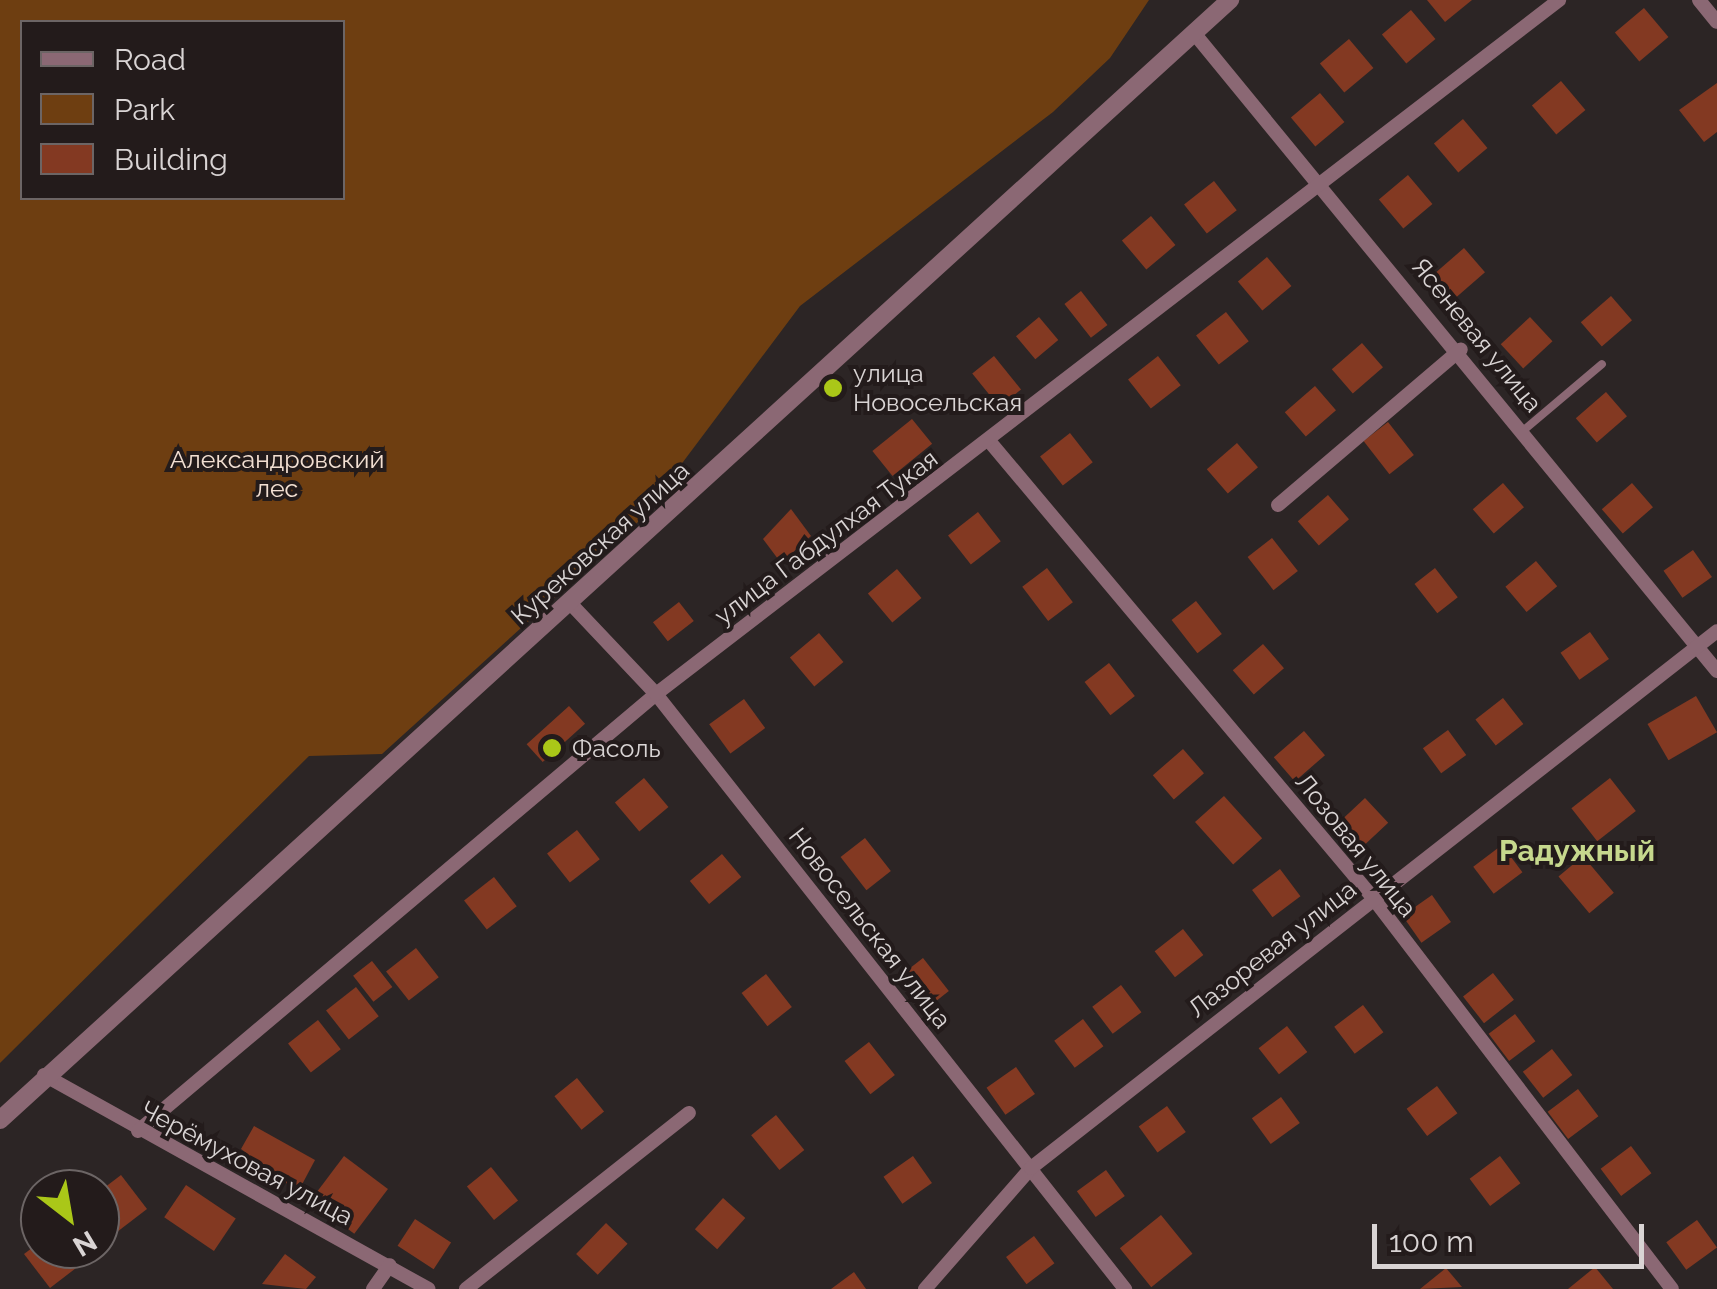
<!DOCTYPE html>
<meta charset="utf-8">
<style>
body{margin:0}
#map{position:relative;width:1717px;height:1289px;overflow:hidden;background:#2c2525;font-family:Raleway,sans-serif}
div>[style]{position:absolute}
.green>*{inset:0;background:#6e3e11}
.building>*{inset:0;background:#833922;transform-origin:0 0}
.service>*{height:8px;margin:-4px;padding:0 4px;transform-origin:4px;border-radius:4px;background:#8b6874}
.minor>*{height:14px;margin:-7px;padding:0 7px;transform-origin:7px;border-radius:7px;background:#8b6874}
.tertiary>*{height:18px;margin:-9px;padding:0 9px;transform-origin:9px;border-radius:9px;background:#8b6874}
.dots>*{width:28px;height:28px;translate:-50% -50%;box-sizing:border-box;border:5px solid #231b1b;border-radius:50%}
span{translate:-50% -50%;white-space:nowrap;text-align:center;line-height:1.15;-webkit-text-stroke:8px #231b1b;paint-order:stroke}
.street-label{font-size:25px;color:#d9d4d4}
.poi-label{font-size:25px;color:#d9d4d4}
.left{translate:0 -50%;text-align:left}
.park-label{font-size:25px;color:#f2dfd2}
.quarter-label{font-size:30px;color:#c6d88d;font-weight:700}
.legend{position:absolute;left:20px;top:20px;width:325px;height:180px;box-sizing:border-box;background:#231b1b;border:2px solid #6c6565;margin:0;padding:12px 18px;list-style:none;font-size:30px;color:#d9d4d4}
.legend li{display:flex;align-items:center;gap:20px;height:50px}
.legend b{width:50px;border:2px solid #6c6565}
.north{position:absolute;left:20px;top:1169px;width:100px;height:100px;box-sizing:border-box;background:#231b1b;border:2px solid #6c6565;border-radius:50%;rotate:149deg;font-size:28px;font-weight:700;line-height:40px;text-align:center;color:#d9d4d4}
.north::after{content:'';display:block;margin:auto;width:35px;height:45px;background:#aac718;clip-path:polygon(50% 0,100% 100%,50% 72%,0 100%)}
.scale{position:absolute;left:1372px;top:1224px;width:272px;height:45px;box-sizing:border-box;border:5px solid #d9d4d4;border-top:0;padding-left:12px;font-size:30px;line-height:35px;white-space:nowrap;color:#d9d4d4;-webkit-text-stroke:8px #231b1b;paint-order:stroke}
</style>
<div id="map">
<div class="green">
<i style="clip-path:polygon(evenodd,0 0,1149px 0,1110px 58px,1053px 112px,800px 306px,638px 522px,382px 754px,309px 756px,0 1063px,0 0,22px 22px,342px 22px,342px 198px,22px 198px,22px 22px)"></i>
</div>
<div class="building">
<i style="clip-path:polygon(1427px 0,1472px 0,1445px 22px)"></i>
<i style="left:1644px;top:8px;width:38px;height:38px;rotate:50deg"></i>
<i style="left:1411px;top:10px;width:38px;height:38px;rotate:50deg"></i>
<i style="left:1349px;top:39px;width:38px;height:38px;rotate:50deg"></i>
<i style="left:1561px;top:81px;width:38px;height:38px;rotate:50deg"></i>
<i style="clip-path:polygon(1717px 83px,1717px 132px,1704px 142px,1679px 110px)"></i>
<i style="left:1320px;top:93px;width:38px;height:38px;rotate:50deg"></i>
<i style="left:1463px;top:119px;width:38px;height:38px;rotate:50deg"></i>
<i style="left:1408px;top:175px;width:38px;height:38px;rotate:50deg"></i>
<i style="left:1214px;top:181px;width:37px;height:38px;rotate:52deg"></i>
<i style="left:1151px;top:216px;width:38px;height:38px;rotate:50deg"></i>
<i style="left:1464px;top:248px;width:32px;height:40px;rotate:49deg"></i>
<i style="left:1267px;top:257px;width:38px;height:38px;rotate:50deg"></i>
<i style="left:1081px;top:291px;width:43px;height:21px;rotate:52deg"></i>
<i style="left:1611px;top:296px;width:32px;height:40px;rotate:49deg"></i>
<i style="left:1226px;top:312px;width:37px;height:38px;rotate:52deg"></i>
<i style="left:1039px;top:317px;width:30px;height:30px;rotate:50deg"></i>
<i style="left:1530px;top:317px;width:33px;height:40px;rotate:47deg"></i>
<i style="left:1362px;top:343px;width:32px;height:40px;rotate:49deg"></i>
<i style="left:994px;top:356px;width:43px;height:28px;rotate:51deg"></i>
<i style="left:1158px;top:356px;width:37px;height:38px;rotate:52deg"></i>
<i style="left:1315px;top:386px;width:32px;height:40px;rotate:49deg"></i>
<i style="left:1606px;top:392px;width:32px;height:40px;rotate:49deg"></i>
<i style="left:912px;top:419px;width:32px;height:51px;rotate:51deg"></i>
<i style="left:1388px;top:422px;width:42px;height:31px;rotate:52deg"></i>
<i style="left:1070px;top:433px;width:37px;height:38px;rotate:52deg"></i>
<i style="left:1237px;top:443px;width:32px;height:40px;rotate:49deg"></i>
<i style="left:1503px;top:483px;width:32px;height:40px;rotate:49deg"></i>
<i style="left:1632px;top:483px;width:32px;height:40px;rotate:49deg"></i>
<i style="left:1328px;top:495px;width:32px;height:40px;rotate:49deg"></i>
<i style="clip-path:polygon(791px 509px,811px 536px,781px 563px,763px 539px)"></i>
<i style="left:978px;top:512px;width:37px;height:38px;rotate:52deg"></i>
<i style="left:1272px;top:538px;width:42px;height:31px;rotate:52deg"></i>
<i style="left:1693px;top:550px;width:33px;height:36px;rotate:55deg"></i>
<i style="left:1536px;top:561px;width:33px;height:40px;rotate:50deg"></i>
<i style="left:1047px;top:568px;width:43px;height:31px;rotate:53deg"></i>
<i style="left:1435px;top:568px;width:37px;height:26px;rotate:52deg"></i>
<i style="left:897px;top:569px;width:38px;height:38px;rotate:50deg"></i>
<i style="left:1196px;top:601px;width:42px;height:31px;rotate:52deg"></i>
<i style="left:679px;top:602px;width:24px;height:33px;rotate:52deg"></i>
<i style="left:1590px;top:632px;width:33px;height:36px;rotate:55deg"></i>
<i style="left:819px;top:633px;width:38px;height:38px;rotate:50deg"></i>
<i style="left:1263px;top:644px;width:32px;height:40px;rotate:49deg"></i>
<i style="left:1109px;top:663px;width:42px;height:31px;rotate:52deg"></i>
<i style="left:1696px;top:696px;width:42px;height:56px;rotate:60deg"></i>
<i style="left:1503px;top:698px;width:33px;height:35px;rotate:52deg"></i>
<i style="left:744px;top:699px;width:36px;height:43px;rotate:54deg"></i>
<i style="left:569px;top:706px;width:24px;height:57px;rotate:48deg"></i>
<i style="left:1448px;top:730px;width:31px;height:31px;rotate:54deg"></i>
<i style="left:1304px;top:731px;width:32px;height:40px;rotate:49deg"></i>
<i style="left:1183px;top:749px;width:32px;height:40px;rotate:49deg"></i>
<i style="left:644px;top:778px;width:38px;height:38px;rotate:50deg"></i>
<i style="left:1610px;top:778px;width:42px;height:49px;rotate:52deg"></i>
<i style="left:1224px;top:796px;width:57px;height:39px;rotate:48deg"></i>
<i style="left:1365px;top:798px;width:34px;height:42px;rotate:47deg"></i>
<i style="left:577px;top:830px;width:37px;height:38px;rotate:52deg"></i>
<i style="left:865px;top:838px;width:42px;height:31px;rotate:52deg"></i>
<i style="left:1502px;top:845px;width:34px;height:36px;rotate:53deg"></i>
<i style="left:722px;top:854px;width:30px;height:42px;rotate:50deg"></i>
<i style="left:1583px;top:856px;width:48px;height:32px;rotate:50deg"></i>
<i style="left:1280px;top:869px;width:34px;height:35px;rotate:53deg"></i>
<i style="left:494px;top:877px;width:37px;height:38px;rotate:52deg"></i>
<i style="left:1432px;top:895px;width:33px;height:36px;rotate:55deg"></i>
<i style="left:1183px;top:929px;width:33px;height:36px;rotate:52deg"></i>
<i style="left:416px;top:948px;width:37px;height:38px;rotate:52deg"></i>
<i style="left:923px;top:958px;width:42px;height:31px;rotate:52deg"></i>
<i style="left:372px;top:961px;width:33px;height:24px;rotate:52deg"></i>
<i style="left:1493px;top:973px;width:34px;height:38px;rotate:52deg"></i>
<i style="left:766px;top:974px;width:42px;height:31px;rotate:52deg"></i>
<i style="left:1121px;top:985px;width:34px;height:36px;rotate:53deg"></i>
<i style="left:356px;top:987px;width:37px;height:38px;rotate:52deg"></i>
<i style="left:1363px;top:1005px;width:34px;height:36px;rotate:53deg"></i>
<i style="left:1515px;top:1014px;width:34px;height:33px;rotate:53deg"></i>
<i style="left:1083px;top:1019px;width:34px;height:36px;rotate:53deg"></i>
<i style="left:318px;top:1020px;width:37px;height:38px;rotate:52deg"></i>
<i style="left:1287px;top:1026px;width:33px;height:36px;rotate:52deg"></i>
<i style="left:869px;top:1042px;width:42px;height:31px;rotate:52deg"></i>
<i style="left:1552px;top:1049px;width:33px;height:37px;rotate:52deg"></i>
<i style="left:1016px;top:1067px;width:33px;height:36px;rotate:55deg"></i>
<i style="left:577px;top:1078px;width:43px;height:29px;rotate:51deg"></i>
<i style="left:1437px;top:1086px;width:34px;height:38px;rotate:53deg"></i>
<i style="left:1578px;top:1089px;width:34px;height:38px;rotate:53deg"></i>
<i style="left:1281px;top:1097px;width:32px;height:36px;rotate:54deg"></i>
<i style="left:1167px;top:1106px;width:32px;height:35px;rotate:54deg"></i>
<i style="left:776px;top:1115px;width:45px;height:32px;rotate:51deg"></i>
<i style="clip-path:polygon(254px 1126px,315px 1160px,298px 1192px,241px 1149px)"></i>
<i style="left:1631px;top:1146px;width:34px;height:38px;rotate:53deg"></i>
<i style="left:344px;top:1156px;width:55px;height:56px;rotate:37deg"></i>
<i style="left:913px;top:1156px;width:33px;height:36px;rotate:55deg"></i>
<i style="left:1500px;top:1156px;width:34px;height:38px;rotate:53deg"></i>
<i style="left:491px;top:1167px;width:43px;height:31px;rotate:51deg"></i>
<i style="left:1106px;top:1170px;width:32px;height:36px;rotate:54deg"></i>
<i style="clip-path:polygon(121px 1175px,147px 1209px,117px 1232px,100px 1211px,100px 1191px)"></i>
<i style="left:186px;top:1185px;width:60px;height:39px;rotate:34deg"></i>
<i style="left:723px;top:1198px;width:30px;height:42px;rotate:42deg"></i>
<i style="left:1161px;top:1215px;width:50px;height:53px;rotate:51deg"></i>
<i style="left:415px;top:1219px;width:43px;height:32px;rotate:33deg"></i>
<i style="left:1697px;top:1220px;width:34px;height:38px;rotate:54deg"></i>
<i style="left:606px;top:1223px;width:30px;height:43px;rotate:44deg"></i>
<i style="left:1034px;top:1236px;width:34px;height:35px;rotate:53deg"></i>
<i style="clip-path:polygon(40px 1242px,68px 1249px,80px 1265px,50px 1288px,24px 1254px)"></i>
<i style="clip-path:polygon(285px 1254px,316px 1277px,306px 1289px,262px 1284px)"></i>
<i style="clip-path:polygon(1595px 1267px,1613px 1289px,1568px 1289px)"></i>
<i style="clip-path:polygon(1446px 1268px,1462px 1287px,1420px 1289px)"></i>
<i style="clip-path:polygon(854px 1272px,866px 1289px,831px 1289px)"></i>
</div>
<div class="service">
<i style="left:1524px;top:430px;width:102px;rotate:-40.2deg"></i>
</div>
<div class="minor">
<i style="left:1699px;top:0;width:28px;rotate:51deg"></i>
<i style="left:1194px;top:33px;width:825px;rotate:50.66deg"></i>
<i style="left:990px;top:442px;width:596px;rotate:49.97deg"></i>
<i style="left:1373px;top:898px;width:492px;rotate:52.6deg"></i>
<i style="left:1278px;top:505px;width:240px;rotate:-40.4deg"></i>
<i style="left:571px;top:604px;width:124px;rotate:46.6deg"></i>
<i style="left:656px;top:694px;width:758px;rotate:51.75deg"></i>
<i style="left:44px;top:1075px;width:440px;rotate:29.1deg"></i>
<i style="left:138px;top:1131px;width:678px;rotate:-40.15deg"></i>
<i style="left:656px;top:694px;width:1139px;rotate:-37.54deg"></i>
<i style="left:373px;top:1289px;width:29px;rotate:-55deg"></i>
<i style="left:466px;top:1289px;width:284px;rotate:-38.3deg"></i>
<i style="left:925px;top:1289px;width:161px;rotate:-48.8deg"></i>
<i style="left:1031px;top:1168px;width:871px;rotate:-38.05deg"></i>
</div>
<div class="tertiary">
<i style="left:0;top:1120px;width:1664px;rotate:-42.32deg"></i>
</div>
<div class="dots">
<i style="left:833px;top:388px;background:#aac718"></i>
<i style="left:552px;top:748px;background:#aac718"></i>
</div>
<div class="street-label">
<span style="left:1477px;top:335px;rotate:51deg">Ясеневая улица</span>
<span style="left:826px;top:537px;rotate:-37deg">улица Габдулхая Тукая</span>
<span style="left:600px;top:543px;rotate:-42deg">Курековская улица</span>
<span style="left:1356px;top:845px;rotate:51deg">Лозовая улица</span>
<span style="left:870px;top:928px;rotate:52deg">Новосельская улица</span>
<span style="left:1272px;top:949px;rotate:-38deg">Лазоревая улица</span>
<span style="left:247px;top:1163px;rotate:28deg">Черёмуховая улица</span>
</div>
<div class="poi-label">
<span class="left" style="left:853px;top:388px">улица<br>Новосельская</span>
<span class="left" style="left:572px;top:748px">Фасоль</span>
</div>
<div class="park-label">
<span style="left:277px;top:474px">Александровский<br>лес</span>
</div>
<div class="quarter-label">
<span style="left:1577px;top:851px">Радужный</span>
</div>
<ul class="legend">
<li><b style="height:12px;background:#8b6874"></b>Road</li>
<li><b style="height:28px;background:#6e3e11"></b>Park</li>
<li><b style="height:28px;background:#833922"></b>Building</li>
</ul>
<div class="north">N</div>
<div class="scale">100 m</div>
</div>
